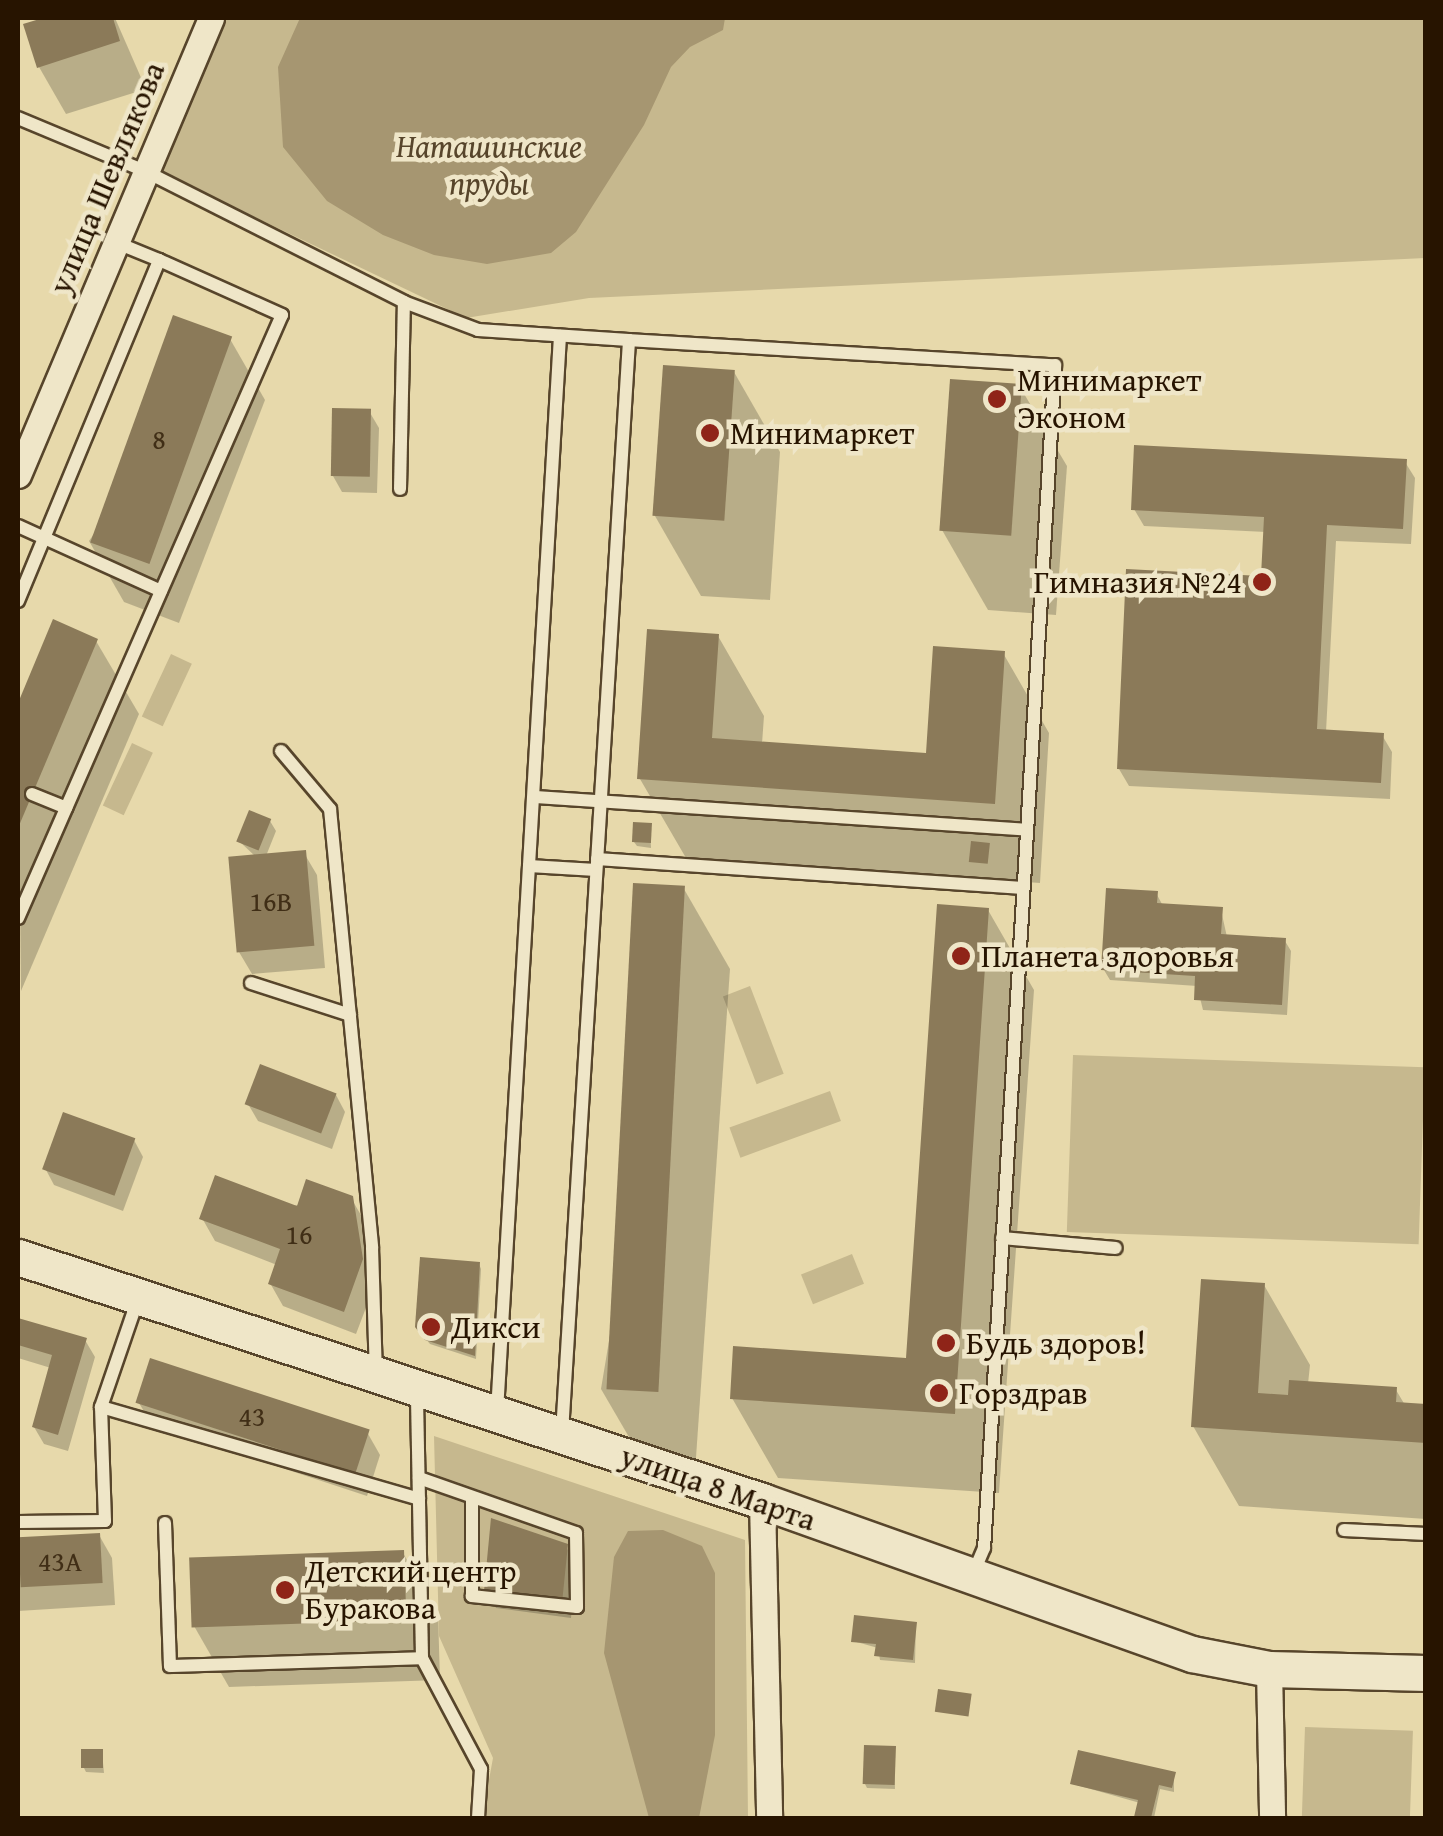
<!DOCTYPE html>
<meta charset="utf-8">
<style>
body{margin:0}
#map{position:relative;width:1443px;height:1836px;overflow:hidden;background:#e7d9ab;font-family:"Gentium Book Plus",serif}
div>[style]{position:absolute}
.green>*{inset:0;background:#c6b88e;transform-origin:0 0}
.water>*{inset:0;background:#a69671}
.shadow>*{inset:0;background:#0003}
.building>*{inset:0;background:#8b7a59;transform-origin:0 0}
.roads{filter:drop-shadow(2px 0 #57452b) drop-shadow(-2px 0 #57452b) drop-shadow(0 2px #57452b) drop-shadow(0 -2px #57452b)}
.lane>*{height:12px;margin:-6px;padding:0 6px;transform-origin:6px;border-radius:6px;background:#efe6c8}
.street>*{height:25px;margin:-12.5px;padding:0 12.5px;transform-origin:12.5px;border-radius:12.5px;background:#efe6c8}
.secondary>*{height:35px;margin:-17.5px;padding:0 17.5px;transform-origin:17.5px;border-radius:17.5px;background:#efe6c8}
.dots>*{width:28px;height:28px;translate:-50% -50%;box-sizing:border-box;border:5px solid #efe6c8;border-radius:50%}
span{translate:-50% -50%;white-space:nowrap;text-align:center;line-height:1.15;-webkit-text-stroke:9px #efe6c8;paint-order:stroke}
.number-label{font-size:28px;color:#402e16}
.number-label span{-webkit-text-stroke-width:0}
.park-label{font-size:32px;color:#57452b;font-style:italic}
.street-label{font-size:32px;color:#271400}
.poi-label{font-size:32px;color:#271400}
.left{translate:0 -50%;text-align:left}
.right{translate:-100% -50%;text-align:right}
.frame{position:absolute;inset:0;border:20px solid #271400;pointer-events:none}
</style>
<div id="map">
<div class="green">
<i style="clip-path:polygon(219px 18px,1425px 18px,1425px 258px,589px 298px,466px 318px,154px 169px)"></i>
<i style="left:171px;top:654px;width:23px;height:69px;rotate:25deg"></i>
<i style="left:132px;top:743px;width:23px;height:69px;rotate:25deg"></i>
<i style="left:750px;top:986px;width:94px;height:29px;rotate:69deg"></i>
<i style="left:1073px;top:1055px;width:352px;height:177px;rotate:2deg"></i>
<i style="left:830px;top:1091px;width:32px;height:107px;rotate:70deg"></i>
<i style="left:852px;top:1254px;width:32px;height:55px;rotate:68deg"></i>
<i style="clip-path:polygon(434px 1436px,745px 1540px,748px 1818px,482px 1818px,493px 1758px,439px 1636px)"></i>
<i style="left:1305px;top:1727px;width:108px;height:91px;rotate:2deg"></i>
</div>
<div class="water">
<i style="clip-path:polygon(300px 18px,725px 18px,723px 30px,690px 47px,671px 67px,644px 125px,576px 232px,551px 253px,487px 264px,434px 255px,383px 235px,327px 201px,283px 147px,278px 67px)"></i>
<i style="clip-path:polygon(663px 1530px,702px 1546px,715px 1573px,715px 1735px,699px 1818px,649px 1818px,604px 1653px,614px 1557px,628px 1531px)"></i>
</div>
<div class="shadow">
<i style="clip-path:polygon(51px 18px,115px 18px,146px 89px,66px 114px,39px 67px,26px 26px)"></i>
<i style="clip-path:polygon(230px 339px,265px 400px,179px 623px,124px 602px,89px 541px)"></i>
<i style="clip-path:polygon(734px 372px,780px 452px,770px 600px,701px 596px,655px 516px)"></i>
<i style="clip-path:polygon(1020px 387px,1067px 466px,1056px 615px,988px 610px,942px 530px)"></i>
<i style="clip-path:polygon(369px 411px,379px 428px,377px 493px,342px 492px,333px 476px)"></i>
<i style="clip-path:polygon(1405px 462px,1415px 478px,1411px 544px,1336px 541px,1326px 732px,1382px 735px,1392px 752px,1390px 799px,1129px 786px,1119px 769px,1263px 579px,1266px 532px,1144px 526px,1134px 509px)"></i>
<i style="clip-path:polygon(54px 622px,96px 641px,139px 714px,21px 991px,18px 709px)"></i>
<i style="clip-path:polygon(718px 636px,764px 716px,762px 744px,928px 756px,1003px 653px,1049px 733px,1040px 883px,686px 858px,640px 779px)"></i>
<i style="clip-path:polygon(270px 821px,276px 831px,266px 856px,304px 853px,317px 875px,325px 968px,252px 974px,239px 952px,256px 857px,239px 841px)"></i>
<i style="clip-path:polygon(650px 826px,651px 848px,637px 846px,634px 842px)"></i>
<i style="clip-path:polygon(684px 889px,730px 969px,695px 1472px,647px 1468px,601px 1389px)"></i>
<i style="clip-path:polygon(1156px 893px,1162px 904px,1221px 910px,1227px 937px,1285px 941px,1291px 951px,1287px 1015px,1203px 1010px,1197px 986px,1110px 980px,1104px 970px)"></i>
<i style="clip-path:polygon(988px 910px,1034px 990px,999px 1493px,778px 1478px,732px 1398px,908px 1360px)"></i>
<i style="clip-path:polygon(336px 1095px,345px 1112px,332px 1149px,258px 1121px,248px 1104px)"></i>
<i style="clip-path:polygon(134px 1140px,143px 1157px,123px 1211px,54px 1185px,45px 1168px)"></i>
<i style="clip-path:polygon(351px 1198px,365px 1222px,375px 1284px,356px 1334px,283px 1306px,270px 1283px,277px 1265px,215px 1241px,202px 1218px)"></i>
<i style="clip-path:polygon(479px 1264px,481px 1269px,476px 1359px,430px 1344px,420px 1332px)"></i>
<i style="clip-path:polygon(1264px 1285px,1310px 1365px,1308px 1384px,1396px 1390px,1405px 1405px,1426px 1407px,1426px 1519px,1239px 1506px,1193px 1426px)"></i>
<i style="clip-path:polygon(18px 1320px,85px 1340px,95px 1357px,68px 1451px,44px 1444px,34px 1427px,51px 1368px,18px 1358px)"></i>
<i style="clip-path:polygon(139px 1403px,367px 1432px,380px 1455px,367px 1496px,152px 1425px)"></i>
<i style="clip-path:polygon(99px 1535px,112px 1558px,115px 1605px,18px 1611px,18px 1540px)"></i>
<i style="clip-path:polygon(566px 1547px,576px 1564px,571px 1618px,496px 1608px,487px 1591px)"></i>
<i style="clip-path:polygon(403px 1553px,438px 1614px,440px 1680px,229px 1687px,194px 1626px)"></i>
<i style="clip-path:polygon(916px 1624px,915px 1663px,880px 1660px,878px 1648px,853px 1641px)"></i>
<i style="clip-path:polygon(894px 1749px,895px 1789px,867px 1788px,865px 1784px)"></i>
<i style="clip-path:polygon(102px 1752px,104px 1773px,86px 1772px,84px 1768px)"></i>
<i style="clip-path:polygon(1174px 1774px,1174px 1792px,1160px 1789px,1154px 1818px,1138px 1818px,1140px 1803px,1073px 1784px)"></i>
</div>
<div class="building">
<i style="clip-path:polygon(43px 18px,113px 18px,120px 41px,37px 68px,23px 24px)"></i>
<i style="left:173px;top:315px;width:63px;height:242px;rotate:20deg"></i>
<i style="left:663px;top:365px;width:72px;height:151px;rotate:4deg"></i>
<i style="left:950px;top:379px;width:72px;height:152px;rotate:4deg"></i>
<i style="left:332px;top:408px;width:39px;height:68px;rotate:1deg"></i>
<i style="clip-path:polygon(1134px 445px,1407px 459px,1403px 529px,1327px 525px,1317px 729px,1384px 733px,1381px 783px,1117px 769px,1126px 569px,1261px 576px,1264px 517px,1131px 510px)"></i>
<i style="clip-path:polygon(53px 619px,98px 639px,18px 828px,18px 703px)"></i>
<i style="clip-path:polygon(647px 629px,719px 634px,712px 738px,926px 753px,933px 646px,1005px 651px,995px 804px,637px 779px)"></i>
<i style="left:249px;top:810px;width:24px;height:34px;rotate:22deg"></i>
<i style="left:633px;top:822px;width:19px;height:20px;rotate:3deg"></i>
<i style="left:971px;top:841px;width:19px;height:21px;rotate:6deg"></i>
<i style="left:306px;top:850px;width:96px;height:78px;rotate:85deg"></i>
<i style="left:633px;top:883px;width:52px;height:507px;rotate:3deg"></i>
<i style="clip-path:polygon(1106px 888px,1158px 891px,1157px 903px,1223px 907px,1221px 934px,1286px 938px,1282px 1005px,1194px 1000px,1195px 976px,1101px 970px)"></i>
<i style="clip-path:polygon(937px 904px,989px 908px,955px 1414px,730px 1399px,733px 1346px,906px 1358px)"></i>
<i style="left:260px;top:1064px;width:82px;height:43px;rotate:21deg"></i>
<i style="left:63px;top:1112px;width:77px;height:61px;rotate:20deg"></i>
<i style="clip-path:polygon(215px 1175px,297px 1206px,306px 1179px,353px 1196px,363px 1259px,344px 1312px,268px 1284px,280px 1249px,199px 1219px)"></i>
<i style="clip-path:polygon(420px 1257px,480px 1262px,475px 1356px,425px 1340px,415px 1327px)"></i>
<i style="clip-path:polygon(1201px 1279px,1265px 1283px,1258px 1393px,1288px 1395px,1289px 1380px,1397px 1387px,1396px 1402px,1426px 1404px,1426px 1443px,1191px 1427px)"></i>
<i style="clip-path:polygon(18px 1318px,87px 1338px,58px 1435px,32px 1427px,52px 1355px,18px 1345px)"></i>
<i style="left:150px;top:1358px;width:231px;height:47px;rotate:18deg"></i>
<i style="clip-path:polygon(491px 1518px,568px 1544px,562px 1603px,484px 1591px)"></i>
<i style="left:100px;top:1533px;width:50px;height:82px;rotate:87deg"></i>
<i style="left:404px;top:1550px;width:70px;height:215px;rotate:88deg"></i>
<i style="clip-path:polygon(854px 1615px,917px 1622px,913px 1660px,874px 1656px,876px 1644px,851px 1642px)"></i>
<i style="left:938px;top:1689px;width:34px;height:23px;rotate:8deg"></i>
<i style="left:864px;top:1745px;width:32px;height:39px;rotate:2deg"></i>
<i style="left:81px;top:1749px;width:22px;height:19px"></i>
<i style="clip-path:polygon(1078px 1750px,1176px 1772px,1172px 1788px,1159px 1785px,1151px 1818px,1134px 1817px,1138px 1800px,1070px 1784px)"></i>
</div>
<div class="roads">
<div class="lane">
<i style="left:18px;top:118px;width:138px;rotate:22.7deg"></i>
<i style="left:145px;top:171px;width:290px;rotate:26.8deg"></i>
<i style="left:404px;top:302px;width:79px;rotate:20.7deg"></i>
<i style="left:478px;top:330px;width:151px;rotate:3.8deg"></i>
<i style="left:400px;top:489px;width:187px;rotate:-88.8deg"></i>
<i style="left:18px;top:526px;width:157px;rotate:24.4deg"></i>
<i style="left:18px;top:601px;width:369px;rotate:-67.5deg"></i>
<i style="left:159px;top:260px;width:48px;rotate:-157.8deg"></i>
<i style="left:281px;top:751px;width:76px;rotate:49.8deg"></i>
<i style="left:330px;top:809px;width:441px;rotate:84.5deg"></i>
<i style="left:372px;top:1248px;width:124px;rotate:88.2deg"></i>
<i style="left:32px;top:794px;width:37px;rotate:22deg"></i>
<i style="left:534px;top:797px;width:494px;rotate:3.8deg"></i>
<i style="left:597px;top:859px;width:427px;rotate:3.9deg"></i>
<i style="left:529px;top:866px;width:67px;rotate:3.4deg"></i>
<i style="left:18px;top:918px;width:658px;rotate:-66.36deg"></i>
<i style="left:282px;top:315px;width:135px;rotate:-155.9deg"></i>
<i style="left:251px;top:983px;width:104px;rotate:17.9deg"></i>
<i style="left:1002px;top:1238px;width:114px;rotate:5deg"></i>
<i style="left:101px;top:1407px;width:331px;rotate:16.1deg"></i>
<i style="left:497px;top:1412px;width:1078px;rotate:-86.65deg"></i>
<i style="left:562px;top:1433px;width:1095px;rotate:-86.49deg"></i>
<i style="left:629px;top:340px;width:427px;rotate:3.4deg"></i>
<i style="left:1055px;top:365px;width:1185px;rotate:93.43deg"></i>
<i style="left:984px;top:1548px;width:28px;rotate:113deg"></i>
<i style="left:419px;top:1478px;width:166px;rotate:19.3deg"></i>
<i style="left:576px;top:1533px;width:74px;rotate:89.2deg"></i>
<i style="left:577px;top:1607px;width:106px;rotate:-174deg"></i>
<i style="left:472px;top:1596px;width:97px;rotate:-90deg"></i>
<i style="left:18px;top:1522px;width:87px;rotate:-0.7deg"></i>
<i style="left:105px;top:1521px;width:114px;rotate:-92deg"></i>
<i style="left:101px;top:1407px;width:114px;rotate:-71.1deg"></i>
<i style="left:165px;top:1523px;width:143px;rotate:88deg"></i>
<i style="left:170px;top:1666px;width:252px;rotate:-1.8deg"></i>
<i style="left:422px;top:1658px;width:268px;rotate:-91.1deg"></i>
<i style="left:1344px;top:1530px;width:82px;rotate:2.8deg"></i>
<i style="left:422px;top:1658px;width:126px;rotate:62deg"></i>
<i style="left:481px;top:1769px;width:49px;rotate:93.5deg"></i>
</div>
<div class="street">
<i style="left:18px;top:475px;width:496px;rotate:-67.1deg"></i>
<i style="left:762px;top:1501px;width:317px;rotate:88.7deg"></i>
<i style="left:1269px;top:1669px;width:149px;rotate:88.8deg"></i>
</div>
<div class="secondary">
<i style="left:18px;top:1257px;width:783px;rotate:18.16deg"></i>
<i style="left:762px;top:1501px;width:456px;rotate:19.6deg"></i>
<i style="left:1192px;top:1654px;width:78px;rotate:11deg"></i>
<i style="left:1269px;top:1669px;width:157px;rotate:1.5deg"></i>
</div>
</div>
<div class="dots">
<i style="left:997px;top:399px;background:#8f2418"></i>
<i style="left:710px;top:433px;background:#8f2418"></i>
<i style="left:1262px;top:582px;background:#8f2418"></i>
<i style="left:961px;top:956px;background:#8f2418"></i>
<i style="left:431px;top:1327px;background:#8f2418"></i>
<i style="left:946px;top:1343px;background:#8f2418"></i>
<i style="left:939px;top:1393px;background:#8f2418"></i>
<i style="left:285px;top:1590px;background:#8f2418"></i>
</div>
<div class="number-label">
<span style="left:159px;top:439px">8</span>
<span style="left:271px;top:901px">16В</span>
<span style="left:299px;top:1234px">16</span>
<span style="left:252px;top:1416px">43</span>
<span style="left:60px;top:1561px">43А</span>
</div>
<div class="park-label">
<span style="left:489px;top:165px">Наташинские<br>пруды</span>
</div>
<div class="street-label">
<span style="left:107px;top:178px;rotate:-67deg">улица Шевлякова</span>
<span style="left:718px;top:1488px;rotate:19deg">улица 8 Марта</span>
</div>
<div class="poi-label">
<span class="left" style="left:1017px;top:399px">Минимаркет<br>Эконом</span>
<span class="left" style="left:730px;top:433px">Минимаркет</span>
<span class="right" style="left:1242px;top:582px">Гимназия №24</span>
<span class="left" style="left:981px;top:956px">Планета здоровья</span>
<span class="left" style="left:451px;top:1327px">Дикси</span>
<span class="left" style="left:966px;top:1343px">Будь здоров!</span>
<span class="left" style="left:959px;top:1393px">Горздрав</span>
<span class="left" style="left:305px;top:1590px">Детский центр<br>Буракова</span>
</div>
<div class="frame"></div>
</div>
